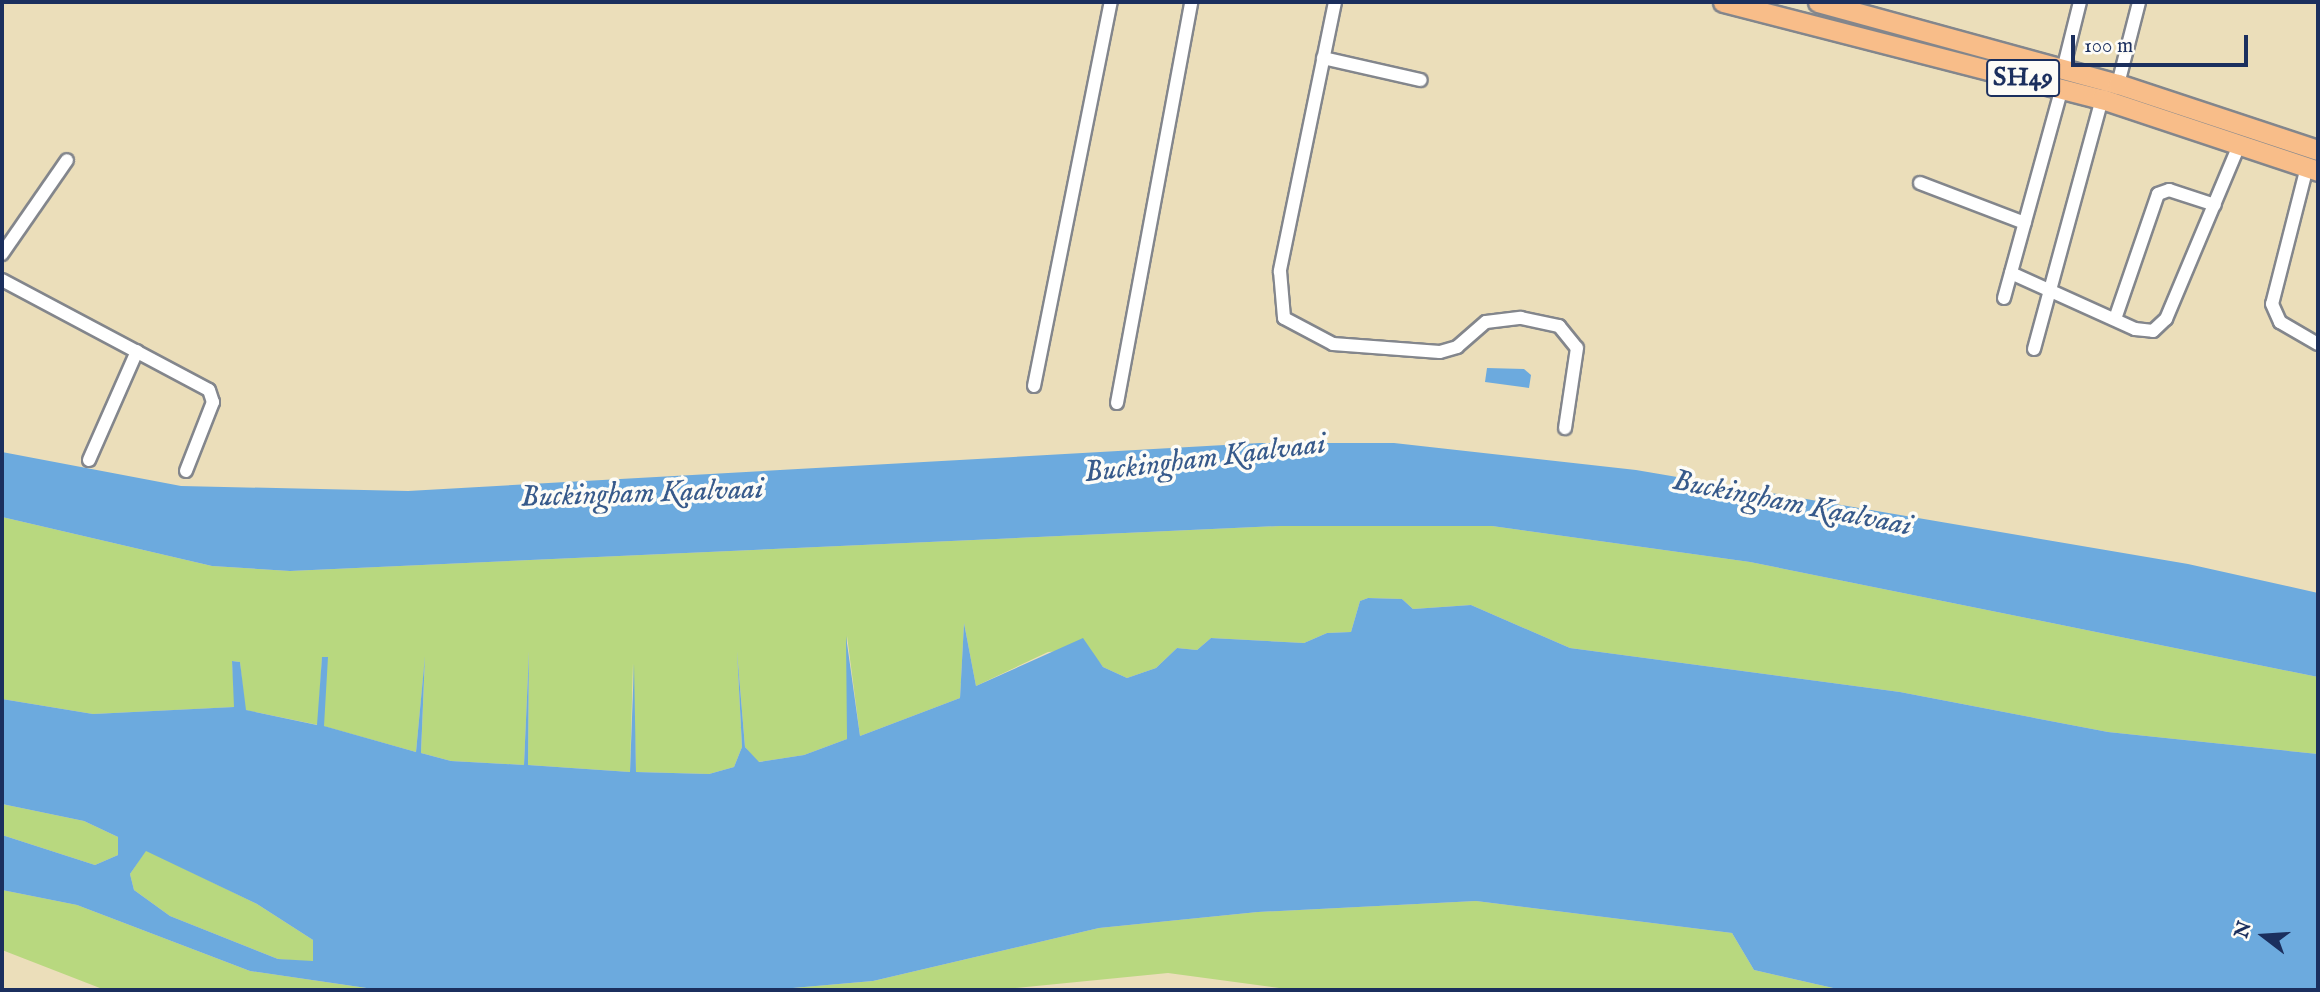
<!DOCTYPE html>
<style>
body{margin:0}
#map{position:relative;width:2320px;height:992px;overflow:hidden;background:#ebdeba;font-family:"IM FELL English",serif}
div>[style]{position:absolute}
.green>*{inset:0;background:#b8d87f}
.water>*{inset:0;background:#6caade}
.roads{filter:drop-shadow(2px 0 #83868c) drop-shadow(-2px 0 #83868c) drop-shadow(0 2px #83868c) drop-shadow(0 -2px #83868c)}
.street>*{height:12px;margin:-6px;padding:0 6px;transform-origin:6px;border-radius:6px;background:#fff}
.primary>*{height:19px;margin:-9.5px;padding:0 9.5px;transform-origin:9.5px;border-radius:9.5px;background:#f8bd89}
span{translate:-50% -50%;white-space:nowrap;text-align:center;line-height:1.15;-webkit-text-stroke:7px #fdfcf7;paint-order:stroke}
.shield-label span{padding:2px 5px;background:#fdfcf7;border:2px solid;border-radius:5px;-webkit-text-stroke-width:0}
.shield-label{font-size:26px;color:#1b2f5e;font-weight:700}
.water-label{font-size:30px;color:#375a8b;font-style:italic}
.frame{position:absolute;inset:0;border:4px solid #1b2f5e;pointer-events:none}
.north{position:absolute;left:2229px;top:901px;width:70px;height:70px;-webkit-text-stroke:5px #fdfcf7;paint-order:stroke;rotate:287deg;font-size:19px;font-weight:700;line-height:28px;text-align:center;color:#1b2f5e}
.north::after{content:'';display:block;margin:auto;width:24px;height:32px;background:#1b2f5e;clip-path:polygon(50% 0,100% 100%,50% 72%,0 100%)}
.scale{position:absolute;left:2071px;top:35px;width:177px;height:32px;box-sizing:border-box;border:4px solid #1b2f5e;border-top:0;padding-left:9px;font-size:21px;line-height:24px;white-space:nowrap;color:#1b2f5e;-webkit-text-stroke:5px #fdfcf7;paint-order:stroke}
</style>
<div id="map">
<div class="green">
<i style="clip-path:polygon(2px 517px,212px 566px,290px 571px,1280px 526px,1492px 526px,1750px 562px,2318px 677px,2318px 754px,2108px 732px,1900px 692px,1570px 648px,1471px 605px,1413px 609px,1402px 599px,1368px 598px,1360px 601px,1351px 632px,1327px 633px,1304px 643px,1211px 638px,1197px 650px,1177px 648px,1156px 668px,1127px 678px,1103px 667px,1089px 649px,1048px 652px,976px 686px,964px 623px,960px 698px,860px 736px,847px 636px,847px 739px,804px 755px,758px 762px,745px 747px,737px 651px,742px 747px,734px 767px,709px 774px,636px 772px,633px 663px,630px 772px,528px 765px,529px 651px,524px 765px,451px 761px,421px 753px,425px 657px,416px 752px,323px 726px,327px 658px,322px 658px,318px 725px,245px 710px,240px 662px,232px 661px,235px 707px,93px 714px,2px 699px)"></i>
<i style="clip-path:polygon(2px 804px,84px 821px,118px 837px,118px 855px,95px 865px,2px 835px)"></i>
<i style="clip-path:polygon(146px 850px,257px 904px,313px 940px,313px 962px,278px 959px,170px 916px,134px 890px,130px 874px)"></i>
<i style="clip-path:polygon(2px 890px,77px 905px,250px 971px,380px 990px,105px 990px,2px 950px)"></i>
<i style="clip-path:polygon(1476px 901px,1732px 933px,1754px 970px,1842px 990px,1294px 990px,1168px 973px,996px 990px,770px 990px,873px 981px,1099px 928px,1258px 912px)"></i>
</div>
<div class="water">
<i style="clip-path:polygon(1487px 368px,1524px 369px,1531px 375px,1529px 388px,1485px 382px)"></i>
<i style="clip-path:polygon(1260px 443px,1394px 443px,1636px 470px,2188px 564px,2318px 593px,2318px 677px,1750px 562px,1492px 526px,1280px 526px,290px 571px,212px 566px,2px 517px,2px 452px,181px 486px,408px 491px)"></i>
<i style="clip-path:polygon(evenodd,1368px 598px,1402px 599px,1413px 609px,1471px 605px,1570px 648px,1900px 692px,2108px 732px,2318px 754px,2318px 990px,1842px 990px,1754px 970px,1732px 933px,1476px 901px,1258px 912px,1099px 928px,873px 981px,770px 990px,380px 990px,250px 971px,77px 905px,2px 890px,2px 835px,95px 865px,118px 855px,118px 837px,84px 821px,2px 804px,2px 699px,93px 714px,234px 707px,232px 661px,240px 662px,246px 710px,317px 725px,322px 657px,328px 657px,324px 726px,416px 752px,425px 656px,421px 753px,451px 761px,524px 765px,529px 651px,528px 765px,630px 772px,634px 663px,636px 772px,709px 774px,734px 767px,742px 747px,737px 651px,745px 747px,759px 762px,804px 755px,847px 739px,846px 636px,860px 736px,960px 698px,964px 623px,976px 686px,1083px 638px,1103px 667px,1127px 678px,1156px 668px,1177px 648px,1197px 650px,1211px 638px,1304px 643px,1327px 633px,1351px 632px,1360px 601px,1368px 598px,146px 851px,257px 904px,313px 940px,313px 961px,278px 959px,170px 916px,134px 890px,130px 874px,146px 851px)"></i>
</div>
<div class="roads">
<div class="street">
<i style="left:1335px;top:2px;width:275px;rotate:101.6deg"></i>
<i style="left:1280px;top:271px;width:47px;rotate:85.1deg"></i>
<i style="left:1284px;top:318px;width:55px;rotate:28deg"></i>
<i style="left:1333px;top:344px;width:107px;rotate:4.3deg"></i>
<i style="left:1440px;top:352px;width:18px;rotate:-16deg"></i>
<i style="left:1457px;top:347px;width:38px;rotate:-41deg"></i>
<i style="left:1486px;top:322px;width:35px;rotate:-7deg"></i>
<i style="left:1521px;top:318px;width:39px;rotate:12deg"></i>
<i style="left:1559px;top:326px;width:28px;rotate:51deg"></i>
<i style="left:1577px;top:348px;width:81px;rotate:98.5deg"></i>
<i style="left:1323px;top:58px;width:100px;rotate:12.7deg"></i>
<i style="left:2063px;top:70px;width:70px;rotate:-76deg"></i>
<i style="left:2118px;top:84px;width:85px;rotate:-75.6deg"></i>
<i style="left:2307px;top:167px;width:141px;rotate:104.3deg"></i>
<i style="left:2272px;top:304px;width:20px;rotate:66deg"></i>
<i style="left:2280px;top:322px;width:44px;rotate:30.1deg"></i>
<i style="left:1920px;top:183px;width:112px;rotate:20.9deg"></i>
<i style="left:2px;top:254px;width:114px;rotate:-55.3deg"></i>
<i style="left:2011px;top:273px;width:136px;rotate:24.3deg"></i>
<i style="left:2135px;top:329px;width:18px;rotate:6deg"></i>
<i style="left:2153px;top:331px;width:18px;rotate:-43deg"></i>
<i style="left:2166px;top:319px;width:191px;rotate:-67.2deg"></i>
<i style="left:2px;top:280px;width:234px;rotate:28deg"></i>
<i style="left:209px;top:390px;width:13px;rotate:72deg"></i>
<i style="left:213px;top:402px;width:74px;rotate:111.4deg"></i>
<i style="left:2004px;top:298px;width:218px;rotate:-74.6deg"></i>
<i style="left:2116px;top:316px;width:129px;rotate:-71deg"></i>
<i style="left:2158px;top:194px;width:12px;rotate:-20deg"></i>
<i style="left:2169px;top:190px;width:48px;rotate:18.1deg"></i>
<i style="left:2034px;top:349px;width:259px;rotate:-74.8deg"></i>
<i style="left:1034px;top:386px;width:392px;rotate:-78.7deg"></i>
<i style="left:1117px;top:403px;width:408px;rotate:-79.5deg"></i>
<i style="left:89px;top:460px;width:119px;rotate:-66.2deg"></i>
</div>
<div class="primary">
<i style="left:1723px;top:2px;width:391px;rotate:14.4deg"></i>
<i style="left:2102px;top:99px;width:228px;rotate:18.4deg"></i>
<i style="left:1818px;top:2px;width:311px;rotate:15.3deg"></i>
<i style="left:2118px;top:84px;width:211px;rotate:18.3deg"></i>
</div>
</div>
<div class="shield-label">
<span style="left:2023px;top:78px">SH49</span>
</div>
<div class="water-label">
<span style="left:1205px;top:459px;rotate:-7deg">Buckingham Kaalvaai</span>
<span style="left:642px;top:494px;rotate:-2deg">Buckingham Kaalvaai</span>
<span style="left:1792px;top:504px;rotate:11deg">Buckingham Kaalvaai</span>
</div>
<div class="frame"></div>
<div class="north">N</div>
<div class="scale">100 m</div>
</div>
